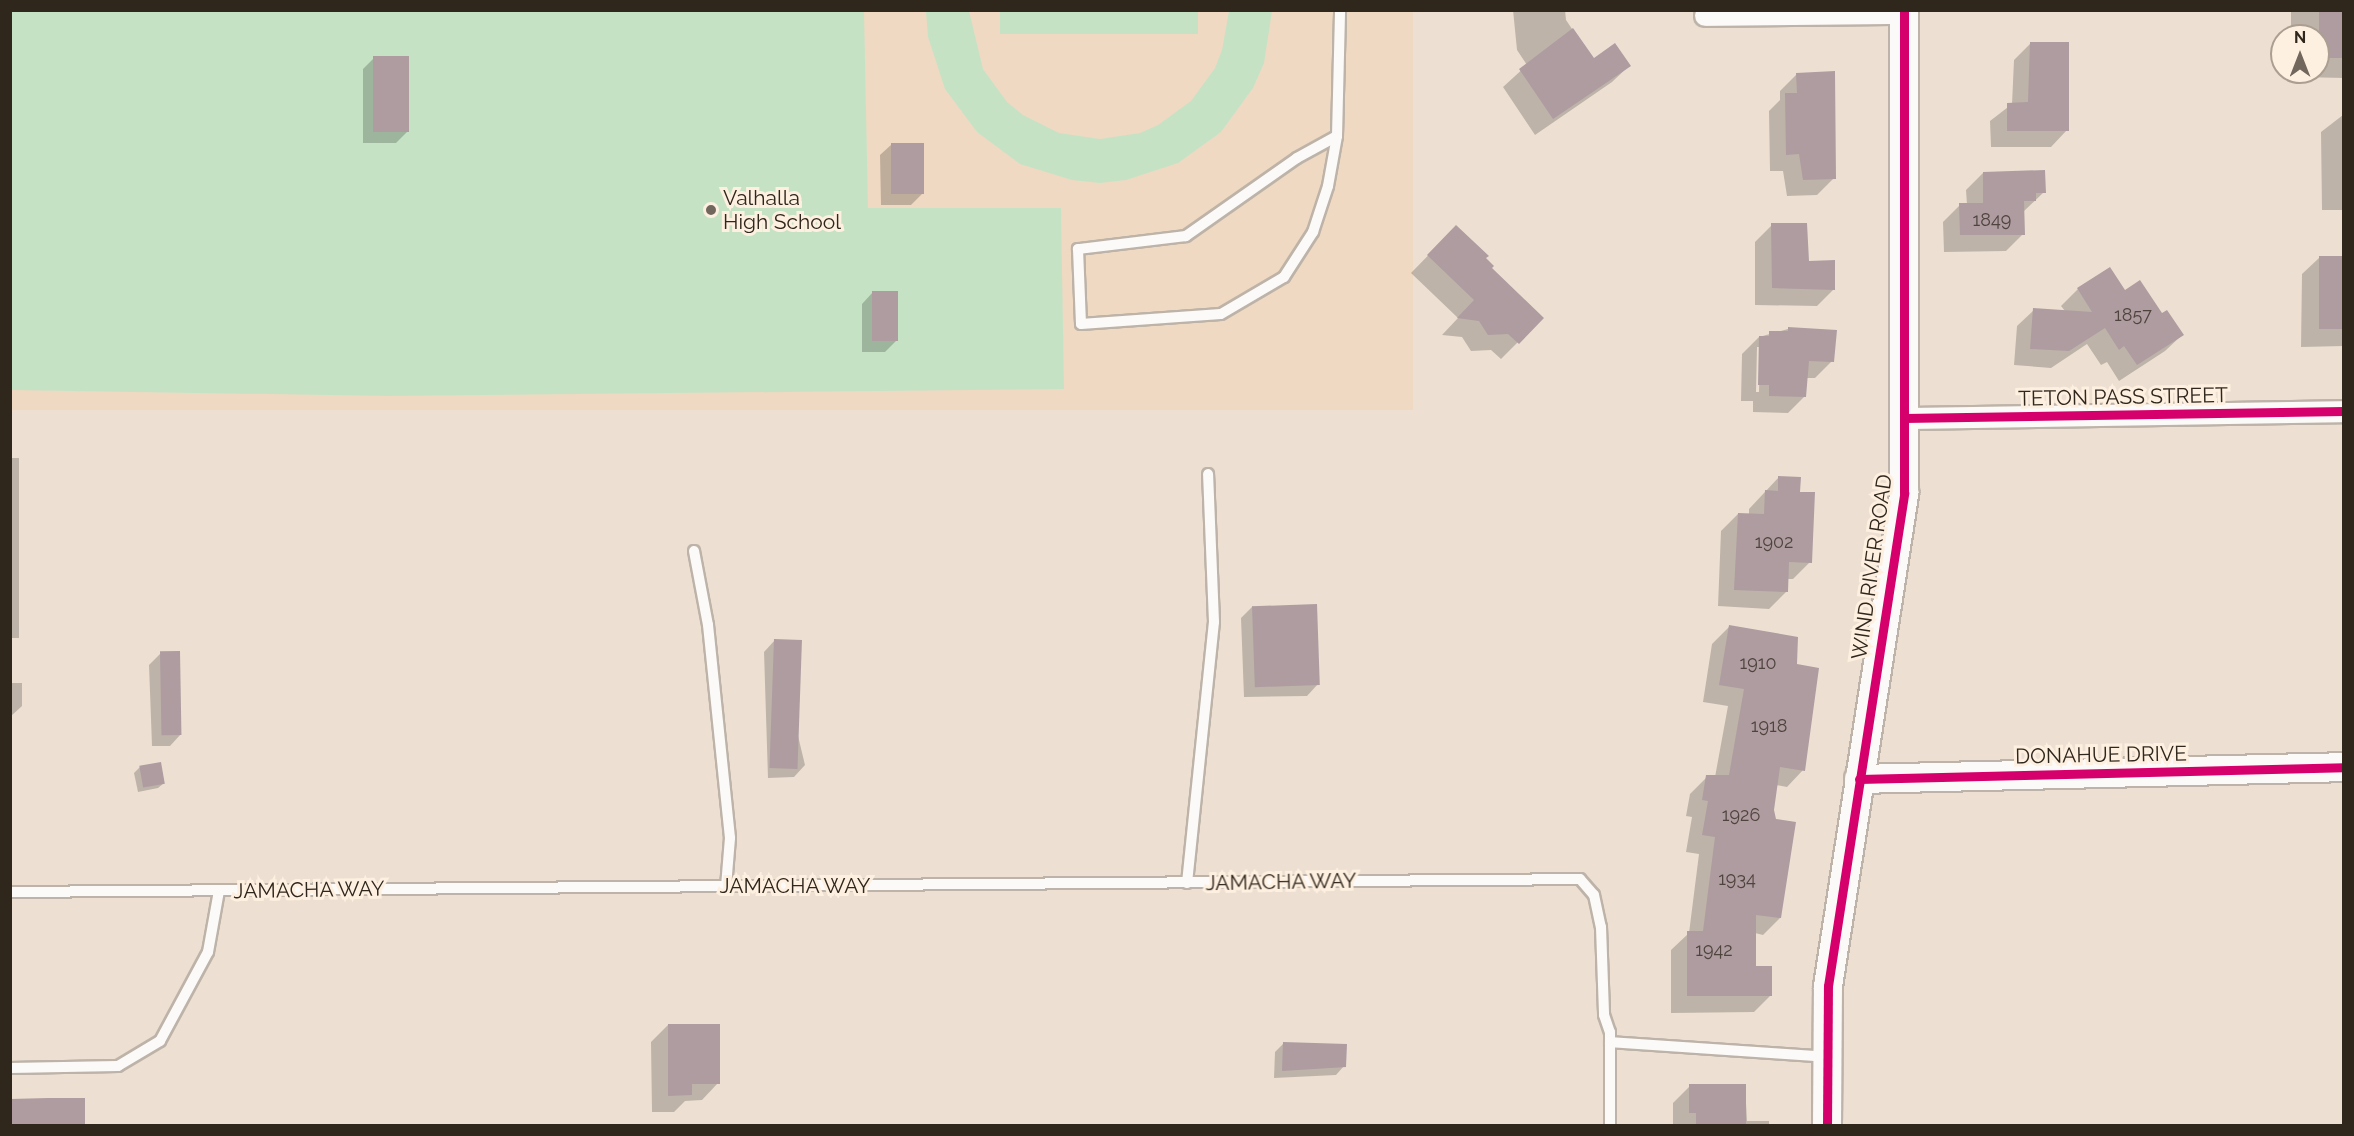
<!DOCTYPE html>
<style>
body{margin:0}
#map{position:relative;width:2354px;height:1136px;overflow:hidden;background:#ede0d2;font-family:Raleway,sans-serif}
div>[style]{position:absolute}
.built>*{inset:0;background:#efd9c2;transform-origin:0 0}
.green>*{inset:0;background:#c5e3c4;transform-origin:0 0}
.shadow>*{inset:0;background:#0003;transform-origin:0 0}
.building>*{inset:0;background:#ae9ca1;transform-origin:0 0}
.roads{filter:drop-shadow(2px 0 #bdb3a8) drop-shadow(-2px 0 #bdb3a8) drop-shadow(0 2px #bdb3a8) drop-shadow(0 -2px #bdb3a8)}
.lane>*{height:10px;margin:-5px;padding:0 5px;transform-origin:5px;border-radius:5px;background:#fcfaf8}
.street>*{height:21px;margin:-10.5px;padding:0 10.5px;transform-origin:10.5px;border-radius:10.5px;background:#fcfaf8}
.secondary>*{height:28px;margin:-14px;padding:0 14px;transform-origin:14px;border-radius:14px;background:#fcfaf8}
.cycleway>*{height:9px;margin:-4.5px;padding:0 4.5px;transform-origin:4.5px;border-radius:4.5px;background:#d6006c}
.dots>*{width:16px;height:16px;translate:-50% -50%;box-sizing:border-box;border:3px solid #fef0e0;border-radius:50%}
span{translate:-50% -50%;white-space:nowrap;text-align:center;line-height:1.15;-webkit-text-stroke:6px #fef0e0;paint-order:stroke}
.number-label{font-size:18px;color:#4f443d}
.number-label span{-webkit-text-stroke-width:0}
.poi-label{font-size:21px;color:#2f261c}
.left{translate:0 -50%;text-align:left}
.street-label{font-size:21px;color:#2f261c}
.frame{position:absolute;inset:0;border:12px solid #2f261c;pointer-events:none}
.north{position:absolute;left:2270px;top:24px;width:60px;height:60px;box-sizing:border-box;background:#fef0e0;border:2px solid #ab9f92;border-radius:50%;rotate:0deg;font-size:16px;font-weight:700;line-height:24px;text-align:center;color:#2f261c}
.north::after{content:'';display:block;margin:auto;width:21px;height:27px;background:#72675c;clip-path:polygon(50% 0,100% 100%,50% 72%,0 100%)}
</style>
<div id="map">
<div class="built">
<i style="left:11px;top:11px;width:1402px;height:399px"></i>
</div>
<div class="green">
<i style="clip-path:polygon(11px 11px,864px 11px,868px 208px,1061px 208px,1064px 389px,389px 396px,11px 390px)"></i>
<i style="clip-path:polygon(926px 11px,969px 11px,983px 69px,1007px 102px,1023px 115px,1059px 133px,1100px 139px,1140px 133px,1158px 125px,1191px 101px,1215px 68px,1222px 50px,1229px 11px,1272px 11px,1264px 63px,1253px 88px,1221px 132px,1178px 163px,1126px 180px,1100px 183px,1072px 180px,1020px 164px,977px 132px,945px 89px,928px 37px)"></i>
<i style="left:1000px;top:11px;width:198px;height:23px"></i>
</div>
<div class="shadow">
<i style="clip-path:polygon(1513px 10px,1565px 10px,1566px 20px,1593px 60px,1629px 66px,1612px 82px,1535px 135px,1503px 87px,1527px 65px,1517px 50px)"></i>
<i style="clip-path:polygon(2291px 10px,2344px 10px,2344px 78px,2300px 77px,2300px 72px,2318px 72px,2318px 36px,2291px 36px)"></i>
<i style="clip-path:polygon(2031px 43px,2067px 130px,2051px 147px,1991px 147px,1990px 121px,2012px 104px,2014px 60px)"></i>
<i style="clip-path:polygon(374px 58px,407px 132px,396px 143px,363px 143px,363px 69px)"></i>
<i style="clip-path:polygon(1797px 74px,1834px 178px,1817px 195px,1787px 196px,1783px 171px,1770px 171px,1769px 111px,1780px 100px,1780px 91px)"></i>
<i style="clip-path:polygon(2343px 108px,2344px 210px,2322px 210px,2321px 132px,2343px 115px)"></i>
<i style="clip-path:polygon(892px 144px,922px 194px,911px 205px,881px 205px,880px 155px)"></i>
<i style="clip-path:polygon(1983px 173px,2044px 192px,2023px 212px,2023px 234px,2006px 251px,1944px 252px,1943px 222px,1960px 205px,1967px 205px,1966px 190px)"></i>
<i style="clip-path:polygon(1772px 225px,1834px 289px,1817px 306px,1755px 305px,1755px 242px)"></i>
<i style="clip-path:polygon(1456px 227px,1489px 268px,1542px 318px,1501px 359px,1491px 350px,1471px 351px,1462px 337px,1442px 335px,1458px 318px,1411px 273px)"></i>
<i style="clip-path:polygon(2344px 257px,2344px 346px,2301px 347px,2302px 274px,2319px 258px)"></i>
<i style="clip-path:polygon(2078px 289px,2125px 292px,2162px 315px,2182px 335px,2165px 351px,2119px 381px,2107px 362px,2101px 365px,2087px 344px,2051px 368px,2014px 365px,2017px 326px,2034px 310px,2065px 311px,2061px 306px)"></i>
<i style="clip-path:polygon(873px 292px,896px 341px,885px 352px,862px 352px,862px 304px)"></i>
<i style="clip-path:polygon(evenodd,1788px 329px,1832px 361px,1815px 378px,1806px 378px,1805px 396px,1788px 413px,1753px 412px,1753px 401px,1741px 401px,1742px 354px,1759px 337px,1788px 329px,1757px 347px,1760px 347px,1759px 392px,1756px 392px,1757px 347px)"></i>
<i style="left:10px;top:458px;width:9px;height:180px"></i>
<i style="clip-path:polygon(1779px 477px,1799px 493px,1810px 562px,1793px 579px,1787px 579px,1786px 592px,1769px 609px,1718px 606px,1721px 531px,1738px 514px,1749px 515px,1749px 509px)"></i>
<i style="clip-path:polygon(1253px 606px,1318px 684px,1307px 696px,1244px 697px,1241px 618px)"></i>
<i style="clip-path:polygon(1729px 627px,1796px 665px,1803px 770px,1787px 787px,1776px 785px,1772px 810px,1780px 918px,1763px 935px,1755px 933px,1755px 967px,1771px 995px,1754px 1012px,1671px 1013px,1671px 950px,1689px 933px,1699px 854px,1686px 852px,1692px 817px,1686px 816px,1690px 794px,1707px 777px,1715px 777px,1728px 706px,1703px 702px,1712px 644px)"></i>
<i style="clip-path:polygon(775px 640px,805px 765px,794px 777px,768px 778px,764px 652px)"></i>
<i style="clip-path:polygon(161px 653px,181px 734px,170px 746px,152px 746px,149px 665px)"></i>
<i style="clip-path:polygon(10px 683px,22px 683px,22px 706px,10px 717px)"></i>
<i style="clip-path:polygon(140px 767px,164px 783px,158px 788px,138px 792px,134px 773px)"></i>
<i style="clip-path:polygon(668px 1025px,718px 1083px,702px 1100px,685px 1101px,674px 1112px,652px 1112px,651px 1042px)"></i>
<i style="clip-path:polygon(1283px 1044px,1344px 1066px,1336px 1075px,1274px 1078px,1275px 1052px)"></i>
<i style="clip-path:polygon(1745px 1085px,1747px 1121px,1769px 1121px,1769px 1126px,1673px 1126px,1673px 1103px,1690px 1086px)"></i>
<i style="left:10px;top:1100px;width:74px;height:26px"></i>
</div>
<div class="building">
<i style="left:2319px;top:10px;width:24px;height:48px"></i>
<i style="clip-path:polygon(1573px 28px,1594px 58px,1615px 43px,1631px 66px,1553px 119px,1519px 69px)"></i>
<i style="clip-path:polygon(2030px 42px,2069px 42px,2069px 131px,2007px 131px,2007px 103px,2028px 102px)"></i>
<i style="left:409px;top:56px;width:76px;height:36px;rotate:90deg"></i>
<i style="clip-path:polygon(1835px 71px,1836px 179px,1803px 180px,1799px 154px,1786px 155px,1785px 93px,1797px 93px,1796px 73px)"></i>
<i style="left:891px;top:143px;width:33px;height:51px"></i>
<i style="clip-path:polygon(2045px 170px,2046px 193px,2036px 193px,2036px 201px,2024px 201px,2025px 235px,1960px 235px,1959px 203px,1983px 203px,1983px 172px)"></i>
<i style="clip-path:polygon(1771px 223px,1807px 223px,1809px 261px,1835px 260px,1835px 290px,1772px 288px)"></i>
<i style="clip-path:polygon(1456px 225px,1489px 256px,1486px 258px,1494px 266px,1492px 268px,1544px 318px,1519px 344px,1508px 334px,1488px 335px,1479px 321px,1457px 318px,1474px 300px,1427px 255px)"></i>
<i style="left:2319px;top:256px;width:24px;height:73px"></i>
<i style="clip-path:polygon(2110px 267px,2125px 290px,2140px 280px,2162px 313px,2167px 310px,2184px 335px,2137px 365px,2124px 346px,2119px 350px,2105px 328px,2069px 351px,2030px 349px,2033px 308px,2092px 312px,2077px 288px)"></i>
<i style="left:872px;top:291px;width:26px;height:50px"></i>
<i style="clip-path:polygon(1788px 327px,1837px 330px,1834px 362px,1809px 361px,1806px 397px,1769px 396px,1769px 385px,1758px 385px,1759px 336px,1769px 336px,1769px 331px,1788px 331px)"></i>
<i style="clip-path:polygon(1778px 476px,1801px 477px,1800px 492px,1815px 492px,1812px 563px,1789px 562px,1788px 592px,1734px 590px,1738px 513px,1764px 514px,1765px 490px,1778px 491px)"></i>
<i style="left:1317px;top:604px;width:81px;height:65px;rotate:88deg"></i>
<i style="clip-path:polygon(1729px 625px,1798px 637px,1797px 664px,1819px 668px,1805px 771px,1780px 767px,1774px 810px,1776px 819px,1796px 822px,1781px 918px,1756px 915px,1756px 966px,1772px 966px,1772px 996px,1687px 996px,1687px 931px,1703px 931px,1715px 837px,1702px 835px,1708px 801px,1702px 800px,1706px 775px,1729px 775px,1744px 689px,1719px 685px)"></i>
<i style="left:774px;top:639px;width:28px;height:129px;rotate:2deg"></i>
<i style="left:180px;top:651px;width:84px;height:20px;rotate:89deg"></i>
<i style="left:161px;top:762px;width:22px;height:22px;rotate:80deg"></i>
<i style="clip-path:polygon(668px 1024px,720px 1024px,720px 1084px,692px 1084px,692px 1095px,668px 1096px)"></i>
<i style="clip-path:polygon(1283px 1042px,1347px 1044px,1346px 1067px,1282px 1071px)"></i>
<i style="clip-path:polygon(1689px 1084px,1746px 1084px,1746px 1125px,1696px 1125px,1696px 1113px,1689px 1113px)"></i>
<i style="clip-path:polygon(48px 1098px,85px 1098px,85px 1125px,10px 1125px,10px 1099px)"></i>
</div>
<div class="roads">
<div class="lane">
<i style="left:1337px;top:136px;width:46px;rotate:151.2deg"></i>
<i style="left:1297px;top:158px;width:136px;rotate:144.9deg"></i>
<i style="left:1186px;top:236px;width:109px;rotate:173.1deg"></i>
<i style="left:1078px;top:249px;width:75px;rotate:87.7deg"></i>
<i style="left:1081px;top:324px;width:140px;rotate:-4.1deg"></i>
<i style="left:1221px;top:314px;width:73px;rotate:-30.4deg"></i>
<i style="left:1284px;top:277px;width:54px;rotate:-57.2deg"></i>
<i style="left:1313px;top:232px;width:48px;rotate:-71.9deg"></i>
<i style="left:1328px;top:186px;width:51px;rotate:-79.8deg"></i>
<i style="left:1337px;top:136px;width:126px;rotate:-88.6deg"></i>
<i style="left:694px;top:551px;width:75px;rotate:79.3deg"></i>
<i style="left:708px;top:625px;width:214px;rotate:84.1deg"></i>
<i style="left:730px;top:838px;width:49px;rotate:94.7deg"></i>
<i style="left:1187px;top:883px;width:262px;rotate:-84.1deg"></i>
<i style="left:1214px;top:622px;width:148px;rotate:-92.3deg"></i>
<i style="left:10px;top:892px;width:1570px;rotate:-0.47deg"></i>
<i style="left:1580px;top:879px;width:21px;rotate:49deg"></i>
<i style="left:1594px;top:895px;width:33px;rotate:78deg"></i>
<i style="left:1601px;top:927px;width:88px;rotate:88deg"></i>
<i style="left:1604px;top:1015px;width:18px;rotate:71deg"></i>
<i style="left:1610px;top:1032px;width:94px;rotate:90deg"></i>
<i style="left:1610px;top:1042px;width:219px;rotate:3.9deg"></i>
<i style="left:10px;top:1068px;width:108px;rotate:-1.1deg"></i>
<i style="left:118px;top:1066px;width:49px;rotate:-30.8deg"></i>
<i style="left:160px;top:1041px;width:101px;rotate:-61.7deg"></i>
<i style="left:208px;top:952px;width:62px;rotate:-79.8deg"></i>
</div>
<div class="street">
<i style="left:1705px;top:15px;width:199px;rotate:-0.6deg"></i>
<i style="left:1904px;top:418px;width:440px;rotate:-0.9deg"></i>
</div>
<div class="secondary">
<i style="left:1859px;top:779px;width:485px;rotate:-1.4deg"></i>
<i style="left:1827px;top:1126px;width:140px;rotate:-89.6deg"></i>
<i style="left:1828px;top:986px;width:499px;rotate:-81.2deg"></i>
<i style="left:1904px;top:493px;width:483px;rotate:-90deg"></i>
</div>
</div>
<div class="cycleway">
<i style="left:1904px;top:418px;width:440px;rotate:-0.9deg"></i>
<i style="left:1859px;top:779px;width:485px;rotate:-1.4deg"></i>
<i style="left:1827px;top:1126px;width:140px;rotate:-89.6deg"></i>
<i style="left:1828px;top:986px;width:499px;rotate:-81.2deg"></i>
<i style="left:1904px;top:493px;width:483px;rotate:-90deg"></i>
</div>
<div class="dots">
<i style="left:711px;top:210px;background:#72675c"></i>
</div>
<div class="number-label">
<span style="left:1992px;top:220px">1849</span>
<span style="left:2133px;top:315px">1857</span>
<span style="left:1774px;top:542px">1902</span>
<span style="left:1758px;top:663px">1910</span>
<span style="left:1769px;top:726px">1918</span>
<span style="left:1741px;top:815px">1926</span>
<span style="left:1737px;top:879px">1934</span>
<span style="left:1714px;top:950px">1942</span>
</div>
<div class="poi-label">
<span class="left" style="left:723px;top:210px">Valhalla<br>High School</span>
</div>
<div class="street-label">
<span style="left:2123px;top:397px;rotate:-1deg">TETON PASS STREET</span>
<span style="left:1872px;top:567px;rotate:-82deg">WIND RIVER ROAD</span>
<span style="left:2101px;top:755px;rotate:-1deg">DONAHUE DRIVE</span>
<span style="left:1281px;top:882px;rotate:-1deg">JAMACHA WAY</span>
<span style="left:795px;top:886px">JAMACHA WAY</span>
<span style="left:309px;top:890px;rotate:-1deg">JAMACHA WAY</span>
</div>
<div class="frame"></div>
<div class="north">N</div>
</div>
